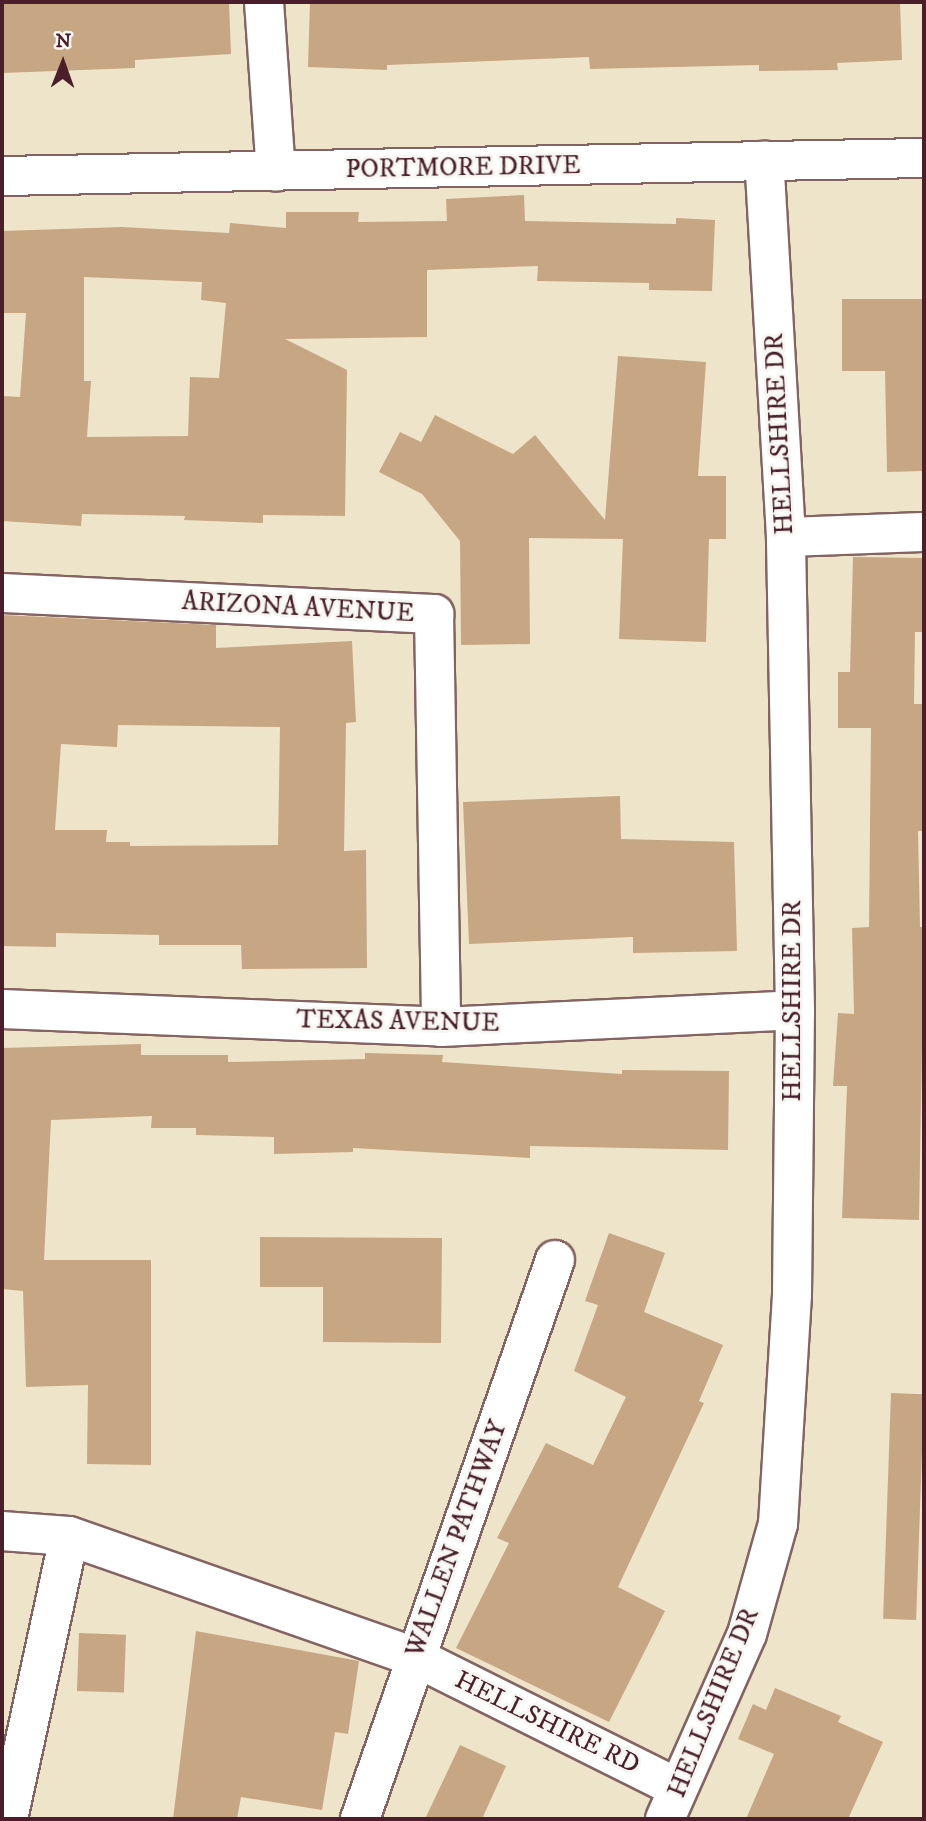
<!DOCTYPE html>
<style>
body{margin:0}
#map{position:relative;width:926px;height:1821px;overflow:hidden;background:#eee4c9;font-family:"IM FELL DW Pica",serif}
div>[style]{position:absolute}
.building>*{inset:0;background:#c7a684;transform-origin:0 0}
.roads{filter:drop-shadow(2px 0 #836462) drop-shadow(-2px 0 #836462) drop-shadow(0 2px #836462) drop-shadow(0 -2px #836462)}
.minor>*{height:38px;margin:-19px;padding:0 19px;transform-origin:19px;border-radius:19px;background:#fff}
.tertiary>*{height:38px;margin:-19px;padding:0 19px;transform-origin:19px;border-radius:19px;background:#fff}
span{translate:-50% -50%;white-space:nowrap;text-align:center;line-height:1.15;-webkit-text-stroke:6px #f6f6f2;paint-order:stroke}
.street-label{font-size:26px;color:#4a1f2b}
.frame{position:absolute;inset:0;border:4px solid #4a1f2b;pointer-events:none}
.north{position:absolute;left:28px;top:28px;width:70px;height:70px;-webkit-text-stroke:5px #f6f6f2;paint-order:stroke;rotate:1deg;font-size:19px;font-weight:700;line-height:28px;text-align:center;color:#4a1f2b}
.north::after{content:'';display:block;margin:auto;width:24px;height:32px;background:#4a1f2b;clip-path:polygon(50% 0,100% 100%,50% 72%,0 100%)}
</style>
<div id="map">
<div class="building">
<i style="clip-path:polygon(2px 2px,229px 2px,231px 54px,135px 60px,135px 68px,2px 73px)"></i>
<i style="clip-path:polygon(310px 2px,900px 2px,902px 60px,837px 63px,838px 70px,759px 71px,759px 65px,590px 69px,589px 57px,387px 65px,387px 70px,308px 67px)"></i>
<i style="clip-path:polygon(evenodd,524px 195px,525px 221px,676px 224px,676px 218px,715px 220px,712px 291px,649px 290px,649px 283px,537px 281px,538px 266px,427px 270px,427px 337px,285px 339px,347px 370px,345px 516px,263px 515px,263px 523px,184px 520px,185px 516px,82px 514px,81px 526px,2px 521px,2px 396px,20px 397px,26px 313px,2px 313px,2px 231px,122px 227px,229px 233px,230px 223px,286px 228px,286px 212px,359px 212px,358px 222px,447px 221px,446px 199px,524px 195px,84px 277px,202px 282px,201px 300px,226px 303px,219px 378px,190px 377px,188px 436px,87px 437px,91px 381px,84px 381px,84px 277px)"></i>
<i style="clip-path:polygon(842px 299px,924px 299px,924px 471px,887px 472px,885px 371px,842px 371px)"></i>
<i style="clip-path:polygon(618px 356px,706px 362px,698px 476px,726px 476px,726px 539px,709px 539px,706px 642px,619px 639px,623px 539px,529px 538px,530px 644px,461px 645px,460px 541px,422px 494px,379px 472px,400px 432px,421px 442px,435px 415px,513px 454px,535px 435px,605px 520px)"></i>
<i style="clip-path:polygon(853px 557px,924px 558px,924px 632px,915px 632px,914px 704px,924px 704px,924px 831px,918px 831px,920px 927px,924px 927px,919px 1220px,842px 1218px,847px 1086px,833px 1086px,838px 1013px,854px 1014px,852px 928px,869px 927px,871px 728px,838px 728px,838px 672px,850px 672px)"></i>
<i style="clip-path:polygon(evenodd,2px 615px,216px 625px,216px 648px,352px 641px,356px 722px,346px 723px,344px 851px,366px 850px,367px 968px,242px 969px,241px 945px,159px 945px,159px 935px,56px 933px,56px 947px,2px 946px,2px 615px,118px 725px,280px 727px,278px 845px,130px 846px,130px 842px,106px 842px,107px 830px,55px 830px,61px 744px,117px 747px,118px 725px)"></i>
<i style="clip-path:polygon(620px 796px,621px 839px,734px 842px,737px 951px,633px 953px,633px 937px,469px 944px,463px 802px)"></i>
<i style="clip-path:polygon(141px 1044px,141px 1055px,228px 1055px,228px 1062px,365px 1059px,365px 1053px,443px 1055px,442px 1062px,622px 1074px,622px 1070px,729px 1071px,728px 1150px,530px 1146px,530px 1158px,353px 1148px,353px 1152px,274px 1154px,274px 1137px,196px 1135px,196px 1128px,151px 1128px,152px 1116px,51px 1120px,44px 1260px,151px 1260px,151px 1465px,87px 1464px,88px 1385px,26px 1387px,23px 1291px,2px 1289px,2px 1048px)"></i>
<i style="clip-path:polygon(609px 1233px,665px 1253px,644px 1312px,723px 1345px,699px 1401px,704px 1403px,618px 1587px,665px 1611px,609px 1722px,456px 1648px,509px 1543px,497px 1538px,546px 1443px,593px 1465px,626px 1397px,574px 1371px,598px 1305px,585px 1301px)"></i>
<i style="clip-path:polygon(260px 1237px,442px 1238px,441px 1343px,323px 1342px,323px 1287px,260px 1287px)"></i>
<i style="left:891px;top:1393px;width:33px;height:226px;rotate:2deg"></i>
<i style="clip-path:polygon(196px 1631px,359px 1661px,348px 1734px,335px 1732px,322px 1810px,241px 1797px,237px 1819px,173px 1819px)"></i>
<i style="left:79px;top:1633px;width:47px;height:58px;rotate:2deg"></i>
<i style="clip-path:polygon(775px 1688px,841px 1716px,838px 1722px,883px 1742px,848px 1819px,746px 1819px,774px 1754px,738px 1739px,753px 1704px,766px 1710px)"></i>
<i style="clip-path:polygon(460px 1745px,506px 1766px,482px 1819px,425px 1819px)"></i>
</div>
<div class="roads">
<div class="minor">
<i style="left:264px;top:2px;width:170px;rotate:86deg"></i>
<i style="left:786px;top:537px;width:138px;rotate:-2.1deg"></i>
<i style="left:2px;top:593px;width:433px;rotate:2.8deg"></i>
<i style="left:434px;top:614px;width:413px;rotate:89deg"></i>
<i style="left:2px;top:1009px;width:439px;rotate:2.3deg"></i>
<i style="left:441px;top:1027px;width:354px;rotate:-2.7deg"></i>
<i style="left:2px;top:1531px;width:67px;rotate:4.3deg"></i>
<i style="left:69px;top:1536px;width:367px;rotate:19.3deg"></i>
<i style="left:415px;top:1657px;width:294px;rotate:26.5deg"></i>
<i style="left:8px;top:1819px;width:289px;rotate:-77.8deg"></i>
<i style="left:360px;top:1819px;width:592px;rotate:-70.77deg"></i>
</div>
<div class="tertiary">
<i style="left:2px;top:176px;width:922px;rotate:-1.12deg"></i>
<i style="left:665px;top:1819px;width:202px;rotate:-66.1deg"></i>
<i style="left:747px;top:1634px;width:114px;rotate:-74.3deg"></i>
<i style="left:778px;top:1524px;width:229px;rotate:-86.5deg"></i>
<i style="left:792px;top:1295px;width:285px;rotate:-89.4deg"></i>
<i style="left:795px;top:1010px;width:473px;rotate:-91.1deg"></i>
<i style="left:786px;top:537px;width:377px;rotate:-93.3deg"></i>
</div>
</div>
<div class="street-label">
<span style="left:463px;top:168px;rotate:-1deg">PORTMORE DRIVE</span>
<span style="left:780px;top:434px;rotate:-93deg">HELLSHIRE DR</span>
<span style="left:298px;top:608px;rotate:3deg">ARIZONA AVENUE</span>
<span style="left:793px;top:1001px;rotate:-90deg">HELLSHIRE DR</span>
<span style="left:398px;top:1022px;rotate:1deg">TEXAS AVENUE</span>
<span style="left:457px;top:1539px;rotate:-70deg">WALLEN PATHWAY</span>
<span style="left:714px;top:1703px;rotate:-68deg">HELLSHIRE DR</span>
<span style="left:547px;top:1723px;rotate:26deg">HELLSHIRE RD</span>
</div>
<div class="frame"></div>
<div class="north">N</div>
</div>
